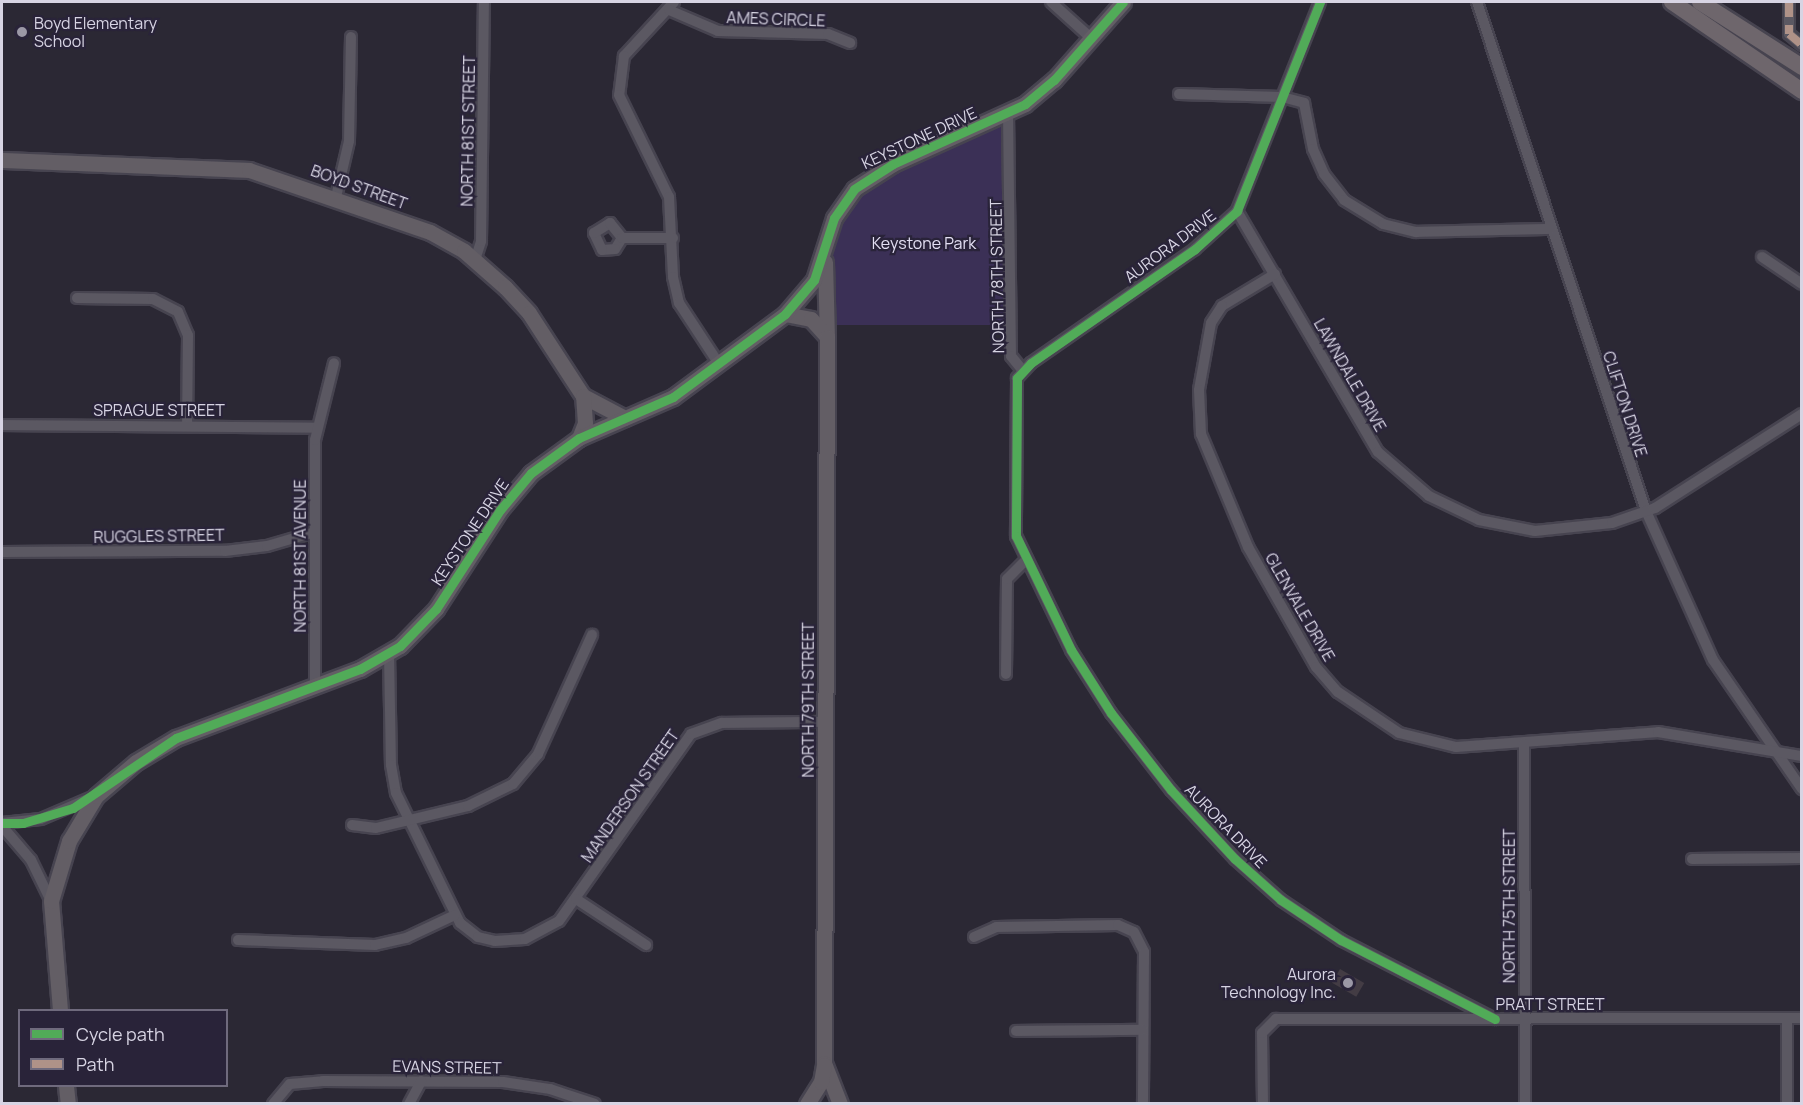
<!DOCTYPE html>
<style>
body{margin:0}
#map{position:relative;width:1803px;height:1105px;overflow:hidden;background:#2b2834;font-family:Manrope,sans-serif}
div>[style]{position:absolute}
.green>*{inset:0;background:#3b3056}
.building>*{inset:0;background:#433c44;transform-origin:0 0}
.roads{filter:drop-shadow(2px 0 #474450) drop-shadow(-2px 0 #474450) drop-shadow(0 2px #474450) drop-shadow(0 -2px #474450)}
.street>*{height:10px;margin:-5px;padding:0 5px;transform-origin:5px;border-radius:5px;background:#5b5862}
.secondary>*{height:15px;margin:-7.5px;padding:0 7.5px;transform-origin:7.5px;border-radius:7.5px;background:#635e65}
.primary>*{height:16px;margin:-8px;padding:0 8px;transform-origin:8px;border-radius:8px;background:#6e666c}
.quiet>*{height:8px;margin-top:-4px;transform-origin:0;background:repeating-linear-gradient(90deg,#af9288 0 15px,transparent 0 23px)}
.cycleway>*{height:9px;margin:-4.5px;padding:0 4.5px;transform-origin:4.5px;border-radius:4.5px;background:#51ab58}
.dots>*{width:16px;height:16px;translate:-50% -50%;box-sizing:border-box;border:3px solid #292339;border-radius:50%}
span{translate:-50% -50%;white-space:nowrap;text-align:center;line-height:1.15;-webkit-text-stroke:4.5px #292339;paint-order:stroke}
.street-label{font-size:16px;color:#d7d4e3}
.poi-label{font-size:16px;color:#d7d4e3}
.left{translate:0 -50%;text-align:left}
.right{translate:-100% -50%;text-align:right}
.park-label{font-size:16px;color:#e3dff3}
.frame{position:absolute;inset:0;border:3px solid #d7d4e3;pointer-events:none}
.legend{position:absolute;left:18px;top:1009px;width:210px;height:78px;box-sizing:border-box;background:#292339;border:2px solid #6f6a7d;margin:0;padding:8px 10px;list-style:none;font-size:18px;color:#d7d4e3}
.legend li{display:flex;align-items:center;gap:12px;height:30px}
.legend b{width:30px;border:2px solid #6f6a7d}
</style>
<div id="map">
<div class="green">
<i style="clip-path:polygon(999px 123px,1005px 126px,1006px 325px,831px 325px,830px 250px,840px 215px,873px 179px)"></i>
</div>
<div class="building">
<i style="left:1340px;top:969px;width:28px;height:16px;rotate:30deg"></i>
</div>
<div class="roads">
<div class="street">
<i style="left:674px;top:2px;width:74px;rotate:132.8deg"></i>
<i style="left:624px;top:56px;width:39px;rotate:97deg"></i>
<i style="left:619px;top:95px;width:114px;rotate:63.9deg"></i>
<i style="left:669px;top:197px;width:80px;rotate:87.1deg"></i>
<i style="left:673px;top:277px;width:27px;rotate:77deg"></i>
<i style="left:679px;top:303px;width:73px;rotate:56.7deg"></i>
<i style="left:1051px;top:2px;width:54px;rotate:42deg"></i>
<i style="left:1320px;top:2px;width:225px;rotate:111.7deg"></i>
<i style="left:1237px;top:211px;width:57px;rotate:137.9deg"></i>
<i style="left:1195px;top:249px;width:200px;rotate:145.2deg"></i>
<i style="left:1031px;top:363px;width:21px;rotate:133deg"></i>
<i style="left:1017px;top:378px;width:158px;rotate:90.4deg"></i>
<i style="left:1016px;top:536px;width:127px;rotate:64.2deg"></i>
<i style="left:1071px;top:650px;width:75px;rotate:57.6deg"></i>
<i style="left:1111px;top:713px;width:98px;rotate:52.1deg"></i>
<i style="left:1171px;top:790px;width:94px;rotate:47.2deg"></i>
<i style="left:1235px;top:859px;width:62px;rotate:41.7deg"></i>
<i style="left:1281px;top:900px;width:72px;rotate:33.7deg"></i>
<i style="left:1341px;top:940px;width:173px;rotate:27.2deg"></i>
<i style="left:1477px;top:2px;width:536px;rotate:71.63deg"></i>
<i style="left:1646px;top:511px;width:163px;rotate:65.8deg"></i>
<i style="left:1713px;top:660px;width:157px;rotate:55.4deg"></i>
<i style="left:1789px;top:2px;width:32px;rotate:90deg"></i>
<i style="left:1789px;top:34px;width:17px;rotate:40deg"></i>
<i style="left:669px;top:10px;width:53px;rotate:23.2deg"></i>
<i style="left:718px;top:31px;width:110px;rotate:1.6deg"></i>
<i style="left:828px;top:34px;width:24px;rotate:22deg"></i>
<i style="left:1179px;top:94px;width:103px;rotate:1.7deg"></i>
<i style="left:1282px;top:97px;width:23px;rotate:15deg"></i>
<i style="left:1304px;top:103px;width:47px;rotate:78.9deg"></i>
<i style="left:1313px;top:149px;width:27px;rotate:66deg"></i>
<i style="left:1324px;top:174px;width:33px;rotate:52deg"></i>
<i style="left:1344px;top:200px;width:46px;rotate:31.6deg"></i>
<i style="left:1383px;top:224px;width:34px;rotate:14deg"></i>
<i style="left:1416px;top:232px;width:136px;rotate:-1.3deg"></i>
<i style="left:1008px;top:113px;width:243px;rotate:89.3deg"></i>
<i style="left:1011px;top:356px;width:19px;rotate:51deg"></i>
<i style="left:336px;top:197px;width:57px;rotate:-76.9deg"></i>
<i style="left:349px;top:141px;width:104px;rotate:-88.9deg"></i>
<i style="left:1237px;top:211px;width:279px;rotate:59.7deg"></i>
<i style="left:1378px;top:452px;width:67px;rotate:40.8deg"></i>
<i style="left:1429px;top:496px;width:55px;rotate:25.6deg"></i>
<i style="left:1479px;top:520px;width:57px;rotate:11.1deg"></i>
<i style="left:1535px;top:531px;width:77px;rotate:-5.9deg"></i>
<i style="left:1612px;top:523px;width:46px;rotate:-19.2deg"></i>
<i style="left:1655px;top:508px;width:174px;rotate:-32.6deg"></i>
<i style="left:622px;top:238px;width:13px;rotate:122deg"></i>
<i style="left:615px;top:249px;width:13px;rotate:176deg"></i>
<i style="left:602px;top:250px;width:19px;rotate:-115deg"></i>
<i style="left:594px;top:233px;width:19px;rotate:-32deg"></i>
<i style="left:610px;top:223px;width:19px;rotate:51deg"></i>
<i style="left:622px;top:238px;width:51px"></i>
<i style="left:1762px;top:257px;width:48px;rotate:34deg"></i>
<i style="left:475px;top:260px;width:20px;rotate:-72deg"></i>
<i style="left:481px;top:241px;width:239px;rotate:-89.3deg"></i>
<i style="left:1275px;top:274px;width:62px;rotate:148.9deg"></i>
<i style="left:1222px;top:306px;width:20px;rotate:123deg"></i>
<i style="left:1211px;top:323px;width:68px;rotate:100.2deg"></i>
<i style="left:1199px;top:390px;width:44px;rotate:87.4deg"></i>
<i style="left:1201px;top:434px;width:122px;rotate:67.4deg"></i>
<i style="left:1248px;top:547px;width:138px;rotate:60.5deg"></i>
<i style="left:1316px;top:667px;width:33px;rotate:49deg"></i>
<i style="left:1338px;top:692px;width:73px;rotate:33.9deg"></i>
<i style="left:1399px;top:733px;width:59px;rotate:13.8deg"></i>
<i style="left:1456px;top:747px;width:203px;rotate:-4.2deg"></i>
<i style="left:1658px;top:732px;width:146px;rotate:9.5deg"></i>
<i style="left:77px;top:298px;width:76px;rotate:0.8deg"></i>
<i style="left:153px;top:299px;width:28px;rotate:27deg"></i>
<i style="left:178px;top:312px;width:25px;rotate:67deg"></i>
<i style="left:188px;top:335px;width:90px;rotate:90.6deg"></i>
<i style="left:2px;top:425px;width:315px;rotate:0.5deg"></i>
<i style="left:2px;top:552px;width:223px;rotate:-0.3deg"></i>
<i style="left:225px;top:551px;width:42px;rotate:-6.8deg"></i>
<i style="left:267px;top:546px;width:50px;rotate:-16.3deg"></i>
<i style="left:389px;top:653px;width:112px;rotate:89deg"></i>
<i style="left:391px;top:765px;width:28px;rotate:80deg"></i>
<i style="left:396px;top:793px;width:145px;rotate:63.8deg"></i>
<i style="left:460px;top:923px;width:23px;rotate:38deg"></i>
<i style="left:478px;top:937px;width:17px;rotate:13deg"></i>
<i style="left:495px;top:941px;width:30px;rotate:-4deg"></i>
<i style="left:525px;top:939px;width:38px;rotate:-28deg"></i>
<i style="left:559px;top:921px;width:229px;rotate:-54.8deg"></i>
<i style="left:691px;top:734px;width:33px;rotate:-20deg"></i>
<i style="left:722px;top:723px;width:104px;rotate:-0.6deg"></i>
<i style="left:1006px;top:674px;width:95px;rotate:-89.4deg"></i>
<i style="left:1007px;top:579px;width:25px;rotate:-45deg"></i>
<i style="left:315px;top:685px;width:245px;rotate:-90deg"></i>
<i style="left:315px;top:440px;width:79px;rotate:-76.1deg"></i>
<i style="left:1524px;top:744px;width:360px;rotate:89.8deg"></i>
<i style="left:2px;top:823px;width:39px;rotate:-6deg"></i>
<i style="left:41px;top:819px;width:59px;rotate:-23.1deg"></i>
<i style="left:352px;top:825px;width:24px;rotate:7deg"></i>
<i style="left:376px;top:828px;width:95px;rotate:-13.4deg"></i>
<i style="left:468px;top:806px;width:50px;rotate:-26.1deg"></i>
<i style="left:513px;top:784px;width:39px;rotate:-50deg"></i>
<i style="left:538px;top:754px;width:131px;rotate:-65.6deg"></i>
<i style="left:2px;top:826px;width:45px;rotate:49.5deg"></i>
<i style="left:31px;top:860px;width:46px;rotate:64deg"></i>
<i style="left:1692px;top:859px;width:110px;rotate:-0.5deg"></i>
<i style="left:576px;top:899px;width:84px;rotate:33.3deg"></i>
<i style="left:974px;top:937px;width:24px;rotate:-24deg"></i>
<i style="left:996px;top:927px;width:122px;rotate:-0.9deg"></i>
<i style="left:1118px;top:925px;width:17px;rotate:24deg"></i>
<i style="left:1134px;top:932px;width:22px;rotate:63deg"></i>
<i style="left:1144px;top:952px;width:152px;rotate:90.4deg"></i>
<i style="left:238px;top:940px;width:137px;rotate:2.1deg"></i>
<i style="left:375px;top:945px;width:32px;rotate:-13deg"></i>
<i style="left:406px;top:938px;width:54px;rotate:-25.1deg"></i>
<i style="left:1016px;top:1031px;width:127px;rotate:-0.5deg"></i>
<i style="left:273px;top:1104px;width:26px;rotate:-50deg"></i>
<i style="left:290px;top:1084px;width:33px;rotate:-5deg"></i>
<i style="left:323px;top:1081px;width:180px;rotate:0.3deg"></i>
<i style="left:503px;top:1082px;width:48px;rotate:8.5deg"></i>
<i style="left:550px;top:1089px;width:47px;rotate:18.4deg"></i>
<i style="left:409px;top:1104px;width:26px;rotate:-62deg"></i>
<i style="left:1263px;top:1104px;width:71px;rotate:-90.8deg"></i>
<i style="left:1262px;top:1033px;width:20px;rotate:-45deg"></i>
<i style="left:1276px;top:1019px;width:526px;rotate:-0.11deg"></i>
<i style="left:1787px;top:1104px;width:85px;rotate:-90deg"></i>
</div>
<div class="secondary">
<i style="left:2px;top:160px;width:247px;rotate:2.3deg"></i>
<i style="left:249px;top:170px;width:191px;rotate:18.9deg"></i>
<i style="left:430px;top:232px;width:39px;rotate:29deg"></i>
<i style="left:464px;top:251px;width:55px;rotate:41.3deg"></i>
<i style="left:505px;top:287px;width:35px;rotate:47deg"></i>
<i style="left:529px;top:313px;width:99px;rotate:57deg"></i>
<i style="left:583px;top:396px;width:47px;rotate:27.6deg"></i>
<i style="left:825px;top:262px;width:75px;rotate:88.5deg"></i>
<i style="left:785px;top:314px;width:26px;rotate:11deg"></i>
<i style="left:811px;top:319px;width:24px;rotate:48deg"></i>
<i style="left:827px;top:337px;width:726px;rotate:90.24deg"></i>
<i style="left:824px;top:1063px;width:44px;rotate:68.7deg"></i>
<i style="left:579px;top:438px;width:16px;rotate:-68deg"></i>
<i style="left:585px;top:423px;width:27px;rotate:-94deg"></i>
<i style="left:60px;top:1010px;width:109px;rotate:-94.7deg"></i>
<i style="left:51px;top:901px;width:63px;rotate:-73.3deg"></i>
<i style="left:69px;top:841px;width:52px;rotate:-59deg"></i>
<i style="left:96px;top:796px;width:52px;rotate:-40.4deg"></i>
<i style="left:136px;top:762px;width:47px;rotate:-31deg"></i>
<i style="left:176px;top:738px;width:197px;rotate:-20.6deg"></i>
<i style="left:360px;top:669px;width:46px;rotate:-29.9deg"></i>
<i style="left:400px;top:646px;width:52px;rotate:-45.8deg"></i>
<i style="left:436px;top:609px;width:118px;rotate:-57.1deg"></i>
<i style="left:500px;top:510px;width:48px;rotate:-50deg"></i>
<i style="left:531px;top:473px;width:59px;rotate:-36.1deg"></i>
<i style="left:579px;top:438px;width:103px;rotate:-23.6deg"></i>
<i style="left:673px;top:397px;width:139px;rotate:-36.5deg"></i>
<i style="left:785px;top:314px;width:45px;rotate:-49.5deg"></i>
<i style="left:814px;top:280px;width:65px;rotate:-72.1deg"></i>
<i style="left:834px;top:218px;width:35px;rotate:-55deg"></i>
<i style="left:854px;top:189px;width:46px;rotate:-32.7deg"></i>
<i style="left:893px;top:164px;width:145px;rotate:-24.4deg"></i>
<i style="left:1025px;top:104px;width:38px;rotate:-40deg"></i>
<i style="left:1054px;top:80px;width:104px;rotate:-48.5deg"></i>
<i style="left:66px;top:1086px;width:18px;rotate:84deg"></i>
<i style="left:807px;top:1104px;width:26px;rotate:-58deg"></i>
<i style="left:821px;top:1082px;width:17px;rotate:-80deg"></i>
</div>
<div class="primary">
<i style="left:1672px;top:2px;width:158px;rotate:34.4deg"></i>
<i style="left:1700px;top:2px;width:121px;rotate:32.5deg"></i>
</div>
</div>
<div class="quiet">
<i style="left:1789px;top:2px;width:32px;rotate:90deg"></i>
<i style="left:1789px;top:34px;width:17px;rotate:40deg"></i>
</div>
<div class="cycleway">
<i style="left:1320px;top:2px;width:225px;rotate:111.7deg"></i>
<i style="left:1237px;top:211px;width:57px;rotate:137.9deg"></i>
<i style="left:1195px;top:249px;width:200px;rotate:145.2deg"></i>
<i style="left:1031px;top:363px;width:21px;rotate:133deg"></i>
<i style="left:1017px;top:378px;width:158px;rotate:90.4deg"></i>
<i style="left:1016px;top:536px;width:127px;rotate:64.2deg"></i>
<i style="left:1071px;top:650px;width:75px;rotate:57.6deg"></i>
<i style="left:1111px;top:713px;width:98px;rotate:52.1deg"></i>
<i style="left:1171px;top:790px;width:94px;rotate:47.2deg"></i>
<i style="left:1235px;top:859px;width:62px;rotate:41.7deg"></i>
<i style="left:1281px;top:900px;width:72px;rotate:33.7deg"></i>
<i style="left:1341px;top:940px;width:173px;rotate:27.2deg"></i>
<i style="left:2px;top:823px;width:21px"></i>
<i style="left:23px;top:823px;width:52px;rotate:-16.7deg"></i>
<i style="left:73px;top:808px;width:125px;rotate:-34.2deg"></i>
<i style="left:176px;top:738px;width:197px;rotate:-20.6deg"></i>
<i style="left:360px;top:669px;width:46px;rotate:-29.9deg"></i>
<i style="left:400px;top:646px;width:52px;rotate:-45.8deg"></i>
<i style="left:436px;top:609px;width:118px;rotate:-57.1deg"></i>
<i style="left:500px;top:510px;width:48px;rotate:-50deg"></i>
<i style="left:531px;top:473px;width:59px;rotate:-36.1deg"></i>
<i style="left:579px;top:438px;width:103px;rotate:-23.6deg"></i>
<i style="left:673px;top:397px;width:139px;rotate:-36.5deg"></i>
<i style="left:785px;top:314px;width:45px;rotate:-49.5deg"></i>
<i style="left:814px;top:280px;width:65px;rotate:-72.1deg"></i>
<i style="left:834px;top:218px;width:35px;rotate:-55deg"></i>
<i style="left:854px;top:189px;width:46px;rotate:-32.7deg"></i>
<i style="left:893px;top:164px;width:145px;rotate:-24.4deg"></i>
<i style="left:1025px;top:104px;width:38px;rotate:-40deg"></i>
<i style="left:1054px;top:80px;width:104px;rotate:-48.5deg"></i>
</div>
<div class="dots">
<i style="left:22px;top:32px;background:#9b98a6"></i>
<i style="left:1348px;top:983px;background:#9b98a6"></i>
</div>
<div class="street-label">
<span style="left:776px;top:19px;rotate:2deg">AMES CIRCLE</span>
<span style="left:468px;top:131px;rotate:-89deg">NORTH 81ST STREET</span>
<span style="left:919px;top:138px;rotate:-25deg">KEYSTONE DRIVE</span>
<span style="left:359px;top:187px;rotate:20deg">BOYD STREET</span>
<span style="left:1170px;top:246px;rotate:-37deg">AURORA DRIVE</span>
<span style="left:997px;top:276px;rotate:-91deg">NORTH 78TH STREET</span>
<span style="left:1350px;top:375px;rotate:60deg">LAWNDALE DRIVE</span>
<span style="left:1625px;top:404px;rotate:72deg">CLIFTON DRIVE</span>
<span style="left:159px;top:410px">SPRAGUE STREET</span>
<span style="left:470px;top:532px;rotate:-56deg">KEYSTONE DRIVE</span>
<span style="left:159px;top:536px;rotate:-1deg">RUGGLES STREET</span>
<span style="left:300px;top:556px;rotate:-90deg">NORTH 81ST AVENUE</span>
<span style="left:1300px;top:607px;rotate:60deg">GLENVALE DRIVE</span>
<span style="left:808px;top:700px;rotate:-90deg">NORTH 79TH STREET</span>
<span style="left:630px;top:796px;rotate:-55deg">MANDERSON STREET</span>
<span style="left:1226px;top:826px;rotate:46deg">AURORA DRIVE</span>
<span style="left:1509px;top:906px;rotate:-90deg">NORTH 75TH STREET</span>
<span style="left:1550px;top:1004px">PRATT STREET</span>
<span style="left:447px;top:1067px;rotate:1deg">EVANS STREET</span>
</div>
<div class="poi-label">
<span class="left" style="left:34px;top:32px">Boyd Elementary<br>School</span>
<span class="right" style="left:1336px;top:983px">Aurora<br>Technology Inc.</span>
</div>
<div class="park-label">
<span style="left:924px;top:243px">Keystone Park</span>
</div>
<div class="frame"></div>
<ul class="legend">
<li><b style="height:8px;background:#51ab58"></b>Cycle path</li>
<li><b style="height:8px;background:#af9288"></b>Path</li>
</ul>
</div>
